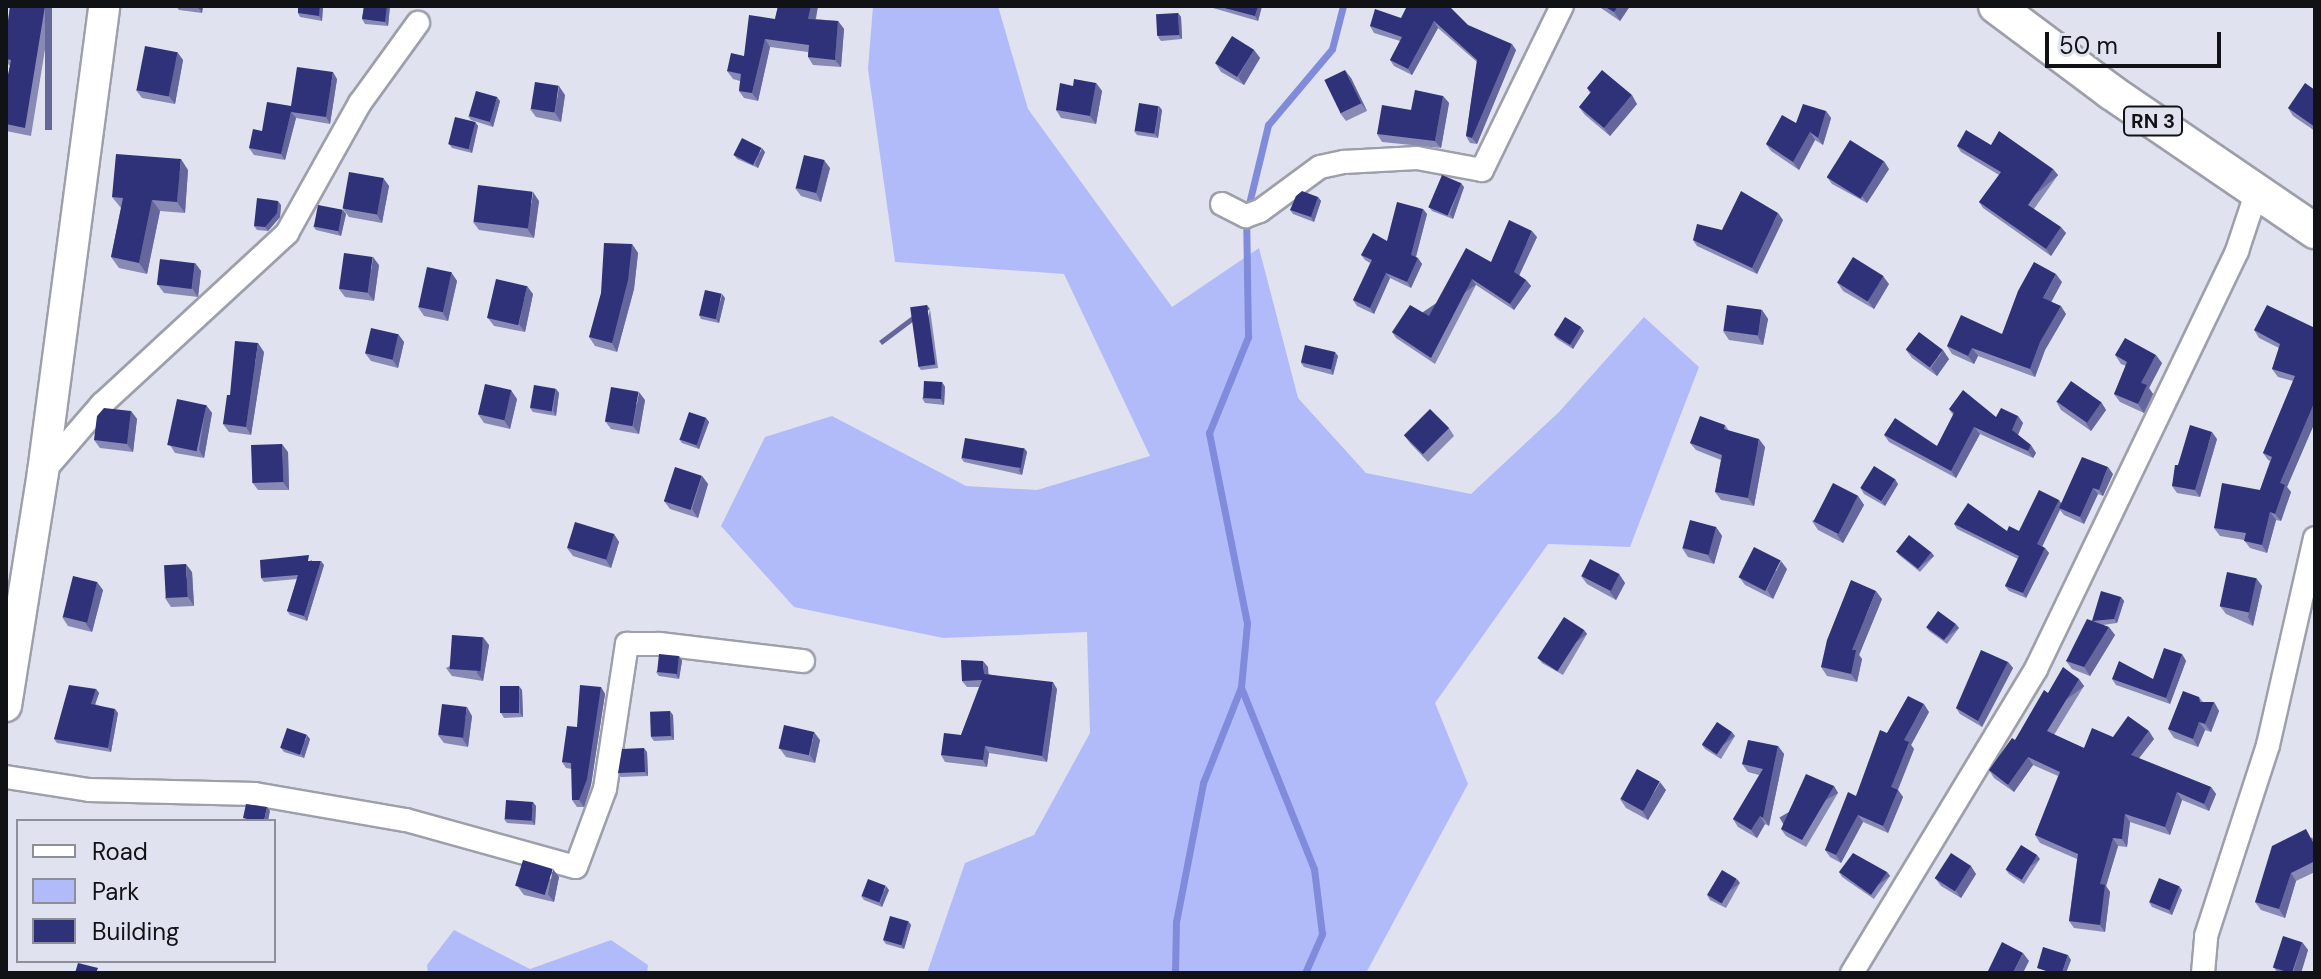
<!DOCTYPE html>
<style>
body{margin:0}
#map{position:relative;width:2321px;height:979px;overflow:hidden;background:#e0e3ef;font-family:"DM Sans",sans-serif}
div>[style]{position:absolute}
.green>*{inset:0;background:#b2bbf9}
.stream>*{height:7px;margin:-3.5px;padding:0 3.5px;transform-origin:3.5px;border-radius:3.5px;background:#818bdc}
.roads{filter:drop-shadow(2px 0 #9d9faa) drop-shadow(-2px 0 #9d9faa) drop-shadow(0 2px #9d9faa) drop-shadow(0 -2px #9d9faa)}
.street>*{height:22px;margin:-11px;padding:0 11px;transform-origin:11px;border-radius:11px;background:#fff}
.secondary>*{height:30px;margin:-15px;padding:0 15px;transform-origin:15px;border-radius:15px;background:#fff}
.primary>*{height:34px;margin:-17px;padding:0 17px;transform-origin:17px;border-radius:17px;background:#fff}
.wall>*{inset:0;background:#888ab4}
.shaded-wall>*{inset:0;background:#64669c;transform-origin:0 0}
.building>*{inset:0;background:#2f3179;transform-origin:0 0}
span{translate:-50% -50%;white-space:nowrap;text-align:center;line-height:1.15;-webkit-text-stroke:8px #e0e3ef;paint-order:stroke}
.shield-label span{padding:2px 6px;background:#e0e3ef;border:2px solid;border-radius:6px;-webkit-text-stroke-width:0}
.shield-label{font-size:20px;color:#111216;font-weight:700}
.frame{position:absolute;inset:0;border:8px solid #111216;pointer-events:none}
.legend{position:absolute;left:16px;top:819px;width:260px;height:144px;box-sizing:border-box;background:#e0e3ef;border:2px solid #8d8f98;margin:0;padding:10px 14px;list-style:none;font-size:24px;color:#111216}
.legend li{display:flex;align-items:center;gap:16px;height:40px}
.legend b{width:40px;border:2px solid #8d8f98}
.scale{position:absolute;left:2045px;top:32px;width:176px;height:36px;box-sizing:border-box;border:4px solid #111216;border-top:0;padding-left:10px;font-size:24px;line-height:28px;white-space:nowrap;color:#111216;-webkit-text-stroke:6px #e0e3ef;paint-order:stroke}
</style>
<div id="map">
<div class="green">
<i style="clip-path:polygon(873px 6px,998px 6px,1028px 109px,1172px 307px,1259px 248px,1298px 398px,1366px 473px,1471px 494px,1559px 412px,1644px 317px,1699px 367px,1630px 547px,1548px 544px,1435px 703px,1468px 784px,1366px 973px,927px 973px,965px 863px,1034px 835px,1090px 733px,1087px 632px,943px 638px,794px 607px,721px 526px,765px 437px,832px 416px,966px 486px,1037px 490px,1150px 456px,1064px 274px,895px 262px,868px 69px)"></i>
<i style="clip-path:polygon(454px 930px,530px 969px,611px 940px,648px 965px,647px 973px,428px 973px,427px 965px)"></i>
</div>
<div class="stream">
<i style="left:1175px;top:973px;width:51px;rotate:-88.9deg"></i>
<i style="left:1176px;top:922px;width:142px;rotate:-79deg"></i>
<i style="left:1203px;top:783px;width:103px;rotate:-68.4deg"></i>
<i style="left:1305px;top:973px;width:43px;rotate:-66.4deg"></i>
<i style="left:1322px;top:934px;width:65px;rotate:-97deg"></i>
<i style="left:1314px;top:869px;width:196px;rotate:-111.9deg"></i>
<i style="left:1241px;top:687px;width:64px;rotate:-84.6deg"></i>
<i style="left:1247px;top:623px;width:194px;rotate:-101.3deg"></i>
<i style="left:1209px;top:433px;width:104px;rotate:-67.9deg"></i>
<i style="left:1248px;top:337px;width:121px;rotate:-90.9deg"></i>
<i style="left:1246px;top:216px;width:94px;rotate:-76.4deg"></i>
<i style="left:1268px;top:125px;width:99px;rotate:-49.9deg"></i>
<i style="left:1332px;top:49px;width:44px;rotate:-75.7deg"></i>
</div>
<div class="roads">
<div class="street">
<i style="left:1222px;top:204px;width:27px;rotate:27deg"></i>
<i style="left:1246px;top:216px;width:15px;rotate:-20deg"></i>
<i style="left:1260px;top:211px;width:74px;rotate:-36.3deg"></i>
<i style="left:1320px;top:167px;width:25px;rotate:-12deg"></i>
<i style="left:1344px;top:162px;width:73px;rotate:-3.1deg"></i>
<i style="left:1417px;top:158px;width:66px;rotate:10.5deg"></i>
<i style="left:1482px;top:170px;width:182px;rotate:-64deg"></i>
<i style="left:43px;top:472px;width:90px;rotate:-49.1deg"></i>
<i style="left:102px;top:404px;width:252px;rotate:-42.7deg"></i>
<i style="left:287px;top:233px;width:149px;rotate:-60.7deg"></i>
<i style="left:360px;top:103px;width:99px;rotate:-54.1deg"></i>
<i style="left:6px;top:777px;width:84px;rotate:8.9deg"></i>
<i style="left:89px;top:790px;width:166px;rotate:1.4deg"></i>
<i style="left:255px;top:794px;width:153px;rotate:9.8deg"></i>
<i style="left:406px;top:820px;width:176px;rotate:15.5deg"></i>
<i style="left:576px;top:867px;width:83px;rotate:-69.6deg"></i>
<i style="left:605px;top:789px;width:147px;rotate:-81.4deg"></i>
<i style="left:627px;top:644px;width:33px"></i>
<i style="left:660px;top:644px;width:144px;rotate:6.8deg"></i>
<i style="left:1852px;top:973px;width:355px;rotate:-58.8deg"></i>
<i style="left:2036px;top:669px;width:464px;rotate:-64.3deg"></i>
<i style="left:2237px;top:251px;width:60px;rotate:-71.6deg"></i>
<i style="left:2203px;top:973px;width:37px;rotate:-85deg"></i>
<i style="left:2206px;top:936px;width:201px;rotate:-72deg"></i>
<i style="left:2268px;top:745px;width:212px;rotate:-77.2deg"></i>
</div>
<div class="secondary">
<i style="left:6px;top:706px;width:237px;rotate:-81deg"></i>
<i style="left:43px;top:472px;width:470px;rotate:-82.5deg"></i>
</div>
<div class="primary">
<i style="left:1996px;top:6px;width:144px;rotate:36.8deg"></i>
<i style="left:2111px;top:92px;width:247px;rotate:34.3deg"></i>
</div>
</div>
<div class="wall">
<i style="clip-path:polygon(10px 6px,52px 6px,31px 136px,6px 131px,6px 85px,10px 66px,6px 62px,6px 37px)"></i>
<i style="clip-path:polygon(176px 6px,203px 6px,202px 13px,179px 10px)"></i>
<i style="clip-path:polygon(298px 6px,323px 6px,322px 21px,300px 17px,298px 13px)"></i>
<i style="clip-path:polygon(364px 6px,390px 6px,388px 26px,365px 24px,362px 19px)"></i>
<i style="clip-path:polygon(778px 6px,818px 6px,816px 19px,838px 21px,844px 29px,841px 67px,813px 65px,808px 57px,808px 52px,770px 47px,758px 101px,744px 98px,739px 91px,740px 81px,733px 79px,727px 71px,744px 56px,775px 19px)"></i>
<i style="clip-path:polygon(1206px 6px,1262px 6px,1258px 21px)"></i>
<i style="clip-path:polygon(1598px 6px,1630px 6px,1620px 21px)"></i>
<i style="clip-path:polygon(1178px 13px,1181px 17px,1182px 39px,1161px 41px,1158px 37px)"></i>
<i style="clip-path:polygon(1401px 18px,1468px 25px,1516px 50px,1477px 144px,1470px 143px,1466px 136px,1477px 62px,1438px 28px,1412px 75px,1394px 66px,1390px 60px,1400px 41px,1374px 33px,1370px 26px)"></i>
<i style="clip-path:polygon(1254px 50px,1260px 58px,1244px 85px,1221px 72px,1216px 64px)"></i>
<i style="clip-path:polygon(177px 52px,183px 60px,175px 104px,142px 98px,136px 90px)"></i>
<i style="clip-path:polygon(1351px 78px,1367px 111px,1346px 121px,1340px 113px)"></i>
<i style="clip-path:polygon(337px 79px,330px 124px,296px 118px,285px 160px,254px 155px,249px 148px,262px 131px,291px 106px)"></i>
<i style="clip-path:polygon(1096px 83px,1102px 91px,1096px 124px,1061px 118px,1056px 110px,1073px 86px)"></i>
<i style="clip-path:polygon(1587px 88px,1637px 104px,1610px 136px,1585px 115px,1579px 107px,1590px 93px)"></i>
<i style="clip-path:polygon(2315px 90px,2315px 131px,2293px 116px,2288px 108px)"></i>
<i style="clip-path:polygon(565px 95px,561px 122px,536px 117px,530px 109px)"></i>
<i style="clip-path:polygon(1443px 96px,1449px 103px,1441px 148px,1382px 142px,1377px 134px)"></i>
<i style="clip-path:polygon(500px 101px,493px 127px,471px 120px,468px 116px)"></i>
<i style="clip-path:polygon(1162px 110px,1158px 138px,1137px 135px,1134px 131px)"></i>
<i style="clip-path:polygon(1826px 111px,1831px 118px,1823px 145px,1815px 140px,1799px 170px,1771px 151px,1766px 144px,1796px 123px)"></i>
<i style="clip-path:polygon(475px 122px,478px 126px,472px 153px,452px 148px,449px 144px)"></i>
<i style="clip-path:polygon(1991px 145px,2053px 169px,2058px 175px,2034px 209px,2066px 233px,2051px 256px,1983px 208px,1979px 202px,1999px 175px,1961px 152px,1957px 146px)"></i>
<i style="clip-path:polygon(765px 152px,758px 168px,737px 159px,734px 155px)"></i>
<i style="clip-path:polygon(830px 168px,821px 202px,801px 196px,795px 188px)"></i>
<i style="clip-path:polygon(1889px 169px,1867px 203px,1832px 184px,1827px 177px)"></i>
<i style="clip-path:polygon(188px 170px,185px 213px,160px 211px,147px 274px,119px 268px,111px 257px,121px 208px,112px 197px)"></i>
<i style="clip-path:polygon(383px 178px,389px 186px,382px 223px,349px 217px,343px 209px)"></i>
<i style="clip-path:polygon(1464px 187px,1453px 219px,1432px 211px,1429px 207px)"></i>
<i style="clip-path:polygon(1318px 197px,1321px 201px,1314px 222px,1293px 214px,1290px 210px)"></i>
<i style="clip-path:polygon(539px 201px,534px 238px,479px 230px,473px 222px)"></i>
<i style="clip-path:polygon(281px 205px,280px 217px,268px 231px,257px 230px,254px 226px)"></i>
<i style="clip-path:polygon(1423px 209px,1427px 214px,1416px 257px,1422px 264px,1411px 288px,1390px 278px,1374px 314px,1357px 306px,1353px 300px,1370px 263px,1365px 260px,1361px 255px,1387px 241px)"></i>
<i style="clip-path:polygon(343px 210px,346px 214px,341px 236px,316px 230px,313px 226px)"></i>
<i style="clip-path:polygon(1783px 220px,1757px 274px,1697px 246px,1693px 240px)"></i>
<i style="clip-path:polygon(1537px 237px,1519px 275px,1526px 280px,1531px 286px,1514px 310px,1476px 285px,1435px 364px,1396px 338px,1392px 332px,1429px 316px,1491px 262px)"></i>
<i style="clip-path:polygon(632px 244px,638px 253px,634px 289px,617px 352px,595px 346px,589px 337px)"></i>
<i style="clip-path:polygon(195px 263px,201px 271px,198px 297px,164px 293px,158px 285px)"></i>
<i style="clip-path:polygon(379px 265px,374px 301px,345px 297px,339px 289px)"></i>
<i style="clip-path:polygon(451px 272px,457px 281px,448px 321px,424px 316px,418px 307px)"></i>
<i style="clip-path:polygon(1837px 282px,1889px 284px,1874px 309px,1843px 291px)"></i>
<i style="clip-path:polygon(2062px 282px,2051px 302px,2066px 314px,2045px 350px,2035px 377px,1978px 356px,1974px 364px,1952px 354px,1947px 346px,2002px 334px)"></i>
<i style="clip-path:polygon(533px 294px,525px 332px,494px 326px,488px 318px)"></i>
<i style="clip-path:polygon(725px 298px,719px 323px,701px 319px,699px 315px)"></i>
<i style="clip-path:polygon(930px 309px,938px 368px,921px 370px,918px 366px)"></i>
<i style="clip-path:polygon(1762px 310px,1768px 319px,1763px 345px,1729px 340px,1723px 331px)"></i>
<i style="clip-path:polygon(2315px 328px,2315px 422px,2287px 487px,2291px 492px,2281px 521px,2276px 520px,2267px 553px,2250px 548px,2244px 540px,2220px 536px,2214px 528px,2260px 490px,2270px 461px,2268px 460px,2263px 453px,2293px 381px,2278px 377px,2272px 369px,2279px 348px,2259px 338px,2254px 330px)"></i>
<i style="clip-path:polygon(1584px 331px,1573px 349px,1557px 339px,1554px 335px)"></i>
<i style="clip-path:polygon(398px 334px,404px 342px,398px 368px,371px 361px,365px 353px)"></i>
<i style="clip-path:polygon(1906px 350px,1949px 359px,1937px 376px,1912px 358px)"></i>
<i style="clip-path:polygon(264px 352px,251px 435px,229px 432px,223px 424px,230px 395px)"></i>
<i style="clip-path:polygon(2115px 355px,2162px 363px,2149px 388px,2153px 394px,2144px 413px,2120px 402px,2114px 394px,2126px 366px,2121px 364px)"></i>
<i style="clip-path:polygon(1338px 356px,1333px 375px,1304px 367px,1301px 363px)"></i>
<i style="clip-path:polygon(942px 382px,945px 387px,944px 405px,925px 403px,922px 398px)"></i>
<i style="clip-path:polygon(556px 389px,559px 393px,556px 416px,533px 412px,530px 408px)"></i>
<i style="clip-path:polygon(517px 399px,510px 429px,484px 423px,478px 414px)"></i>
<i style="clip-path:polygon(645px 400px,639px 434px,611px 429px,605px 421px)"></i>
<i style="clip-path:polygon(2056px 401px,2101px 402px,2106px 410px,2091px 431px,2061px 410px)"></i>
<i style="clip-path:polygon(206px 405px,212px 413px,204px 458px,175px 453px,170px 445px)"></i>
<i style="clip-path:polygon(1949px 409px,1996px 417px,2018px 416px,2023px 423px,2018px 435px,2036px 453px,2033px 458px,1980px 434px,1956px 478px,1889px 442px,1884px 435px,1937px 446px,1953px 415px)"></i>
<i style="clip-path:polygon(131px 411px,137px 419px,133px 452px,100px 448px,94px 440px)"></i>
<i style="clip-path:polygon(706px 418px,709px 422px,699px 449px,682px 443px,679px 439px)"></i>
<i style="clip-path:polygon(1725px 425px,1729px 431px,1765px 447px,1754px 506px,1721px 500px,1715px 492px,1721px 460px,1696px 450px,1690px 443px)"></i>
<i style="clip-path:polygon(1449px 428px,1454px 436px,1428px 462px,1410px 443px,1404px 435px)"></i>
<i style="clip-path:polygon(2217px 439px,2200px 497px,2177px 493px,2172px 486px,2178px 465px)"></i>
<i style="clip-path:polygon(1024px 448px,1027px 452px,1022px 475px,964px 462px,961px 458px)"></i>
<i style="clip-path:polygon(288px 452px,289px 490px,258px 490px,252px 482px)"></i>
<i style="clip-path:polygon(2113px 474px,2103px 496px,2098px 494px,2084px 524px,2064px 515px,2060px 510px,2042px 546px,2045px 548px,2049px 553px,2026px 598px,2009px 591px,2005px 586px,2018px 559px,1957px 529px,1954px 524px,2007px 531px,2019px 531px,2059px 500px,2061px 503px)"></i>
<i style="clip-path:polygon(702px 476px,708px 484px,698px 518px,670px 509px,664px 501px)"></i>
<i style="clip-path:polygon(1898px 484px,1885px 506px,1864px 494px,1861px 489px)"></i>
<i style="clip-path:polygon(1858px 496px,1864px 505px,1843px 543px,1818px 530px,1812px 521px)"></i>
<i style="clip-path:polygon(1716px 527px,1722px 536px,1714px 564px,1688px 557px,1682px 548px)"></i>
<i style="clip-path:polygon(614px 534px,619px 542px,611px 568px,573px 556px,567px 548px)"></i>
<i style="clip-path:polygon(1896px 551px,1931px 552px,1934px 556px,1920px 572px,1899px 555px)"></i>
<i style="clip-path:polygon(312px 560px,312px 561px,324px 565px,307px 621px,290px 615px,287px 611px,297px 579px,264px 582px,261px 578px)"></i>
<i style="clip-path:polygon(1787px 569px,1773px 599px,1745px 585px,1739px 577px)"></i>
<i style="clip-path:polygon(192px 572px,194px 606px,171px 607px,165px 598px)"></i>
<i style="clip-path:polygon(1619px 574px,1625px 583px,1616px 600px,1587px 584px,1581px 576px)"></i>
<i style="clip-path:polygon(2256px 578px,2262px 586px,2253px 626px,2226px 614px,2220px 606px)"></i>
<i style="clip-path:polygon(103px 590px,92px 632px,68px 626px,62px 617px)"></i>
<i style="clip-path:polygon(2121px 597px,2124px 601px,2117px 623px,2103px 625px,2115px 635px,2090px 676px,2072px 669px,2066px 661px,2092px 621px)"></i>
<i style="clip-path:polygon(1882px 599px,1859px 655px,1862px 659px,1857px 682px,1827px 676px,1821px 667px)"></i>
<i style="clip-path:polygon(1926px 627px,1959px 628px,1947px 644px,1929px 631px)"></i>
<i style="clip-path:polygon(1584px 630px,1587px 634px,1563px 675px,1542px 663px,1539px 659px)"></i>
<i style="clip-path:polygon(489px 645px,483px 681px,452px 676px,446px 668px)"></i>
<i style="clip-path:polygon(2182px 654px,2186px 661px,2170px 704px,2116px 685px,2112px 679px,2153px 679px)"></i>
<i style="clip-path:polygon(679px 656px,682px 661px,679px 679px,659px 676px,656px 672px)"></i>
<i style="clip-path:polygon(2008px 662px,2013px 668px,1982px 727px,1960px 714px,1956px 708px)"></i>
<i style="clip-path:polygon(988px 667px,988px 674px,1057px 689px,1047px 762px,989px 753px,987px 767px,945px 762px,941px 755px,961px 735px,979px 687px,967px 687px,962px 681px)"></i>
<i style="clip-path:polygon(2084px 686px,2054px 735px,2084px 748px,2113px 737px,2154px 739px,2139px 758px,2211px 787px,2216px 794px,2209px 811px,2182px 800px,2170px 835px,2130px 822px,2127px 847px,2118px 846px,2106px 886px,2110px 892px,2105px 932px,2074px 928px,2069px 921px,2077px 859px,2040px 843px,2035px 835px,2058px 776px,2033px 765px,2014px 792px,1994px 778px,1989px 770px,2015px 740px,2048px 693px)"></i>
<i style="clip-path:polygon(601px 687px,605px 694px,591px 785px,584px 807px,577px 807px,572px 800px,572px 769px,566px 768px,562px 762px,577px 727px)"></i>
<i style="clip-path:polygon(96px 689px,99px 693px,95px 704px,118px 713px,111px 752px,57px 743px,54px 739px)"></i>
<i style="clip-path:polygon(522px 690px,523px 717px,504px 718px,501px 713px)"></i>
<i style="clip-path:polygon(2199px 697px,2203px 702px,2214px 702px,2219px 711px,2211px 732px,2205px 730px,2198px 747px,2174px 738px,2168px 729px)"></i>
<i style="clip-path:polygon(1929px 712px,1911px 745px,1914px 749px,1898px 790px,1903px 797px,1888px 833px,1863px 822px,1841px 863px,1830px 857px,1825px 850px,1856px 796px,1887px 733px)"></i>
<i style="clip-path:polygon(673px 715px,674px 740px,654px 741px,651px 737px)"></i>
<i style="clip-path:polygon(472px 716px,468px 747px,444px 743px,438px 735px)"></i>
<i style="clip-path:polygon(1735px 736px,1721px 759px,1705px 749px,1702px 745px)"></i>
<i style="clip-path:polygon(310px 739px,304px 758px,284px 752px,281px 748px)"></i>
<i style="clip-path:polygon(820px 740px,815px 763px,786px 757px,780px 749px)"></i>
<i style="clip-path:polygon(1778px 746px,1784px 754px,1769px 826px,1765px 824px,1757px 838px,1738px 827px,1733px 819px,1759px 775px,1748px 772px,1742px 764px)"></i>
<i style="clip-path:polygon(647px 752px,648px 776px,621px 777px,618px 773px)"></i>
<i style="clip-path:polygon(1834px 786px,1838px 793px,1806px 847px,1786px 836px,1781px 829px)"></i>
<i style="clip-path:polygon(1666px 790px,1648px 820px,1626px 808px,1620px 799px)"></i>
<i style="clip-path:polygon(536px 806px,535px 825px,507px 823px,504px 819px)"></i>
<i style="clip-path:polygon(2312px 837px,2315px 843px,2315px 872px,2296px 881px,2285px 918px,2261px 910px,2255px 902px)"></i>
<i style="clip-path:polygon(2040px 859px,2024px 884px,2009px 874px,2006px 870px)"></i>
<i style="clip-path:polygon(1839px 872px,1887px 872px,1890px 876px,1874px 899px,1842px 877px)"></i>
<i style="clip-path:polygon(1976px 874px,1961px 898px,1941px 886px,1935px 878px)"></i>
<i style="clip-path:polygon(559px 877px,554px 902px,524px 895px,518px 887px)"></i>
<i style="clip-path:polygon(1740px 883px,1726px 908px,1710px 900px,1707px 895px)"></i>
<i style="clip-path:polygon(889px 890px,882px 907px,864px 900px,861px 896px)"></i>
<i style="clip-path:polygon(2182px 890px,2172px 915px,2152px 907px,2149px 902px)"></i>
<i style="clip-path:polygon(908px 921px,911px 925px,904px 949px,886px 944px,883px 940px)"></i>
<i style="clip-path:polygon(2302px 942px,2308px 950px,2301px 973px,2278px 973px,2274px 968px)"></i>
</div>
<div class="shaded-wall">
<i style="left:45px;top:6px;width:7px;height:124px"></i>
<i style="clip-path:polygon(197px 6px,203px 6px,202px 13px)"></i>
<i style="clip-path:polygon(320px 6px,323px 6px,322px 21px,319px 16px)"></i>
<i style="clip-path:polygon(387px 6px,390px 6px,388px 26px,385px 22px)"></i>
<i style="clip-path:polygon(811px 6px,818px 6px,814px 26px,808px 19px)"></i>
<i style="clip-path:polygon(1258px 6px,1262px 6px,1258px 21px,1255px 16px)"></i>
<i style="clip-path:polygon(1618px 6px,1630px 6px,1620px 21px,1614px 12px)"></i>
<i style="clip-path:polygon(1178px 13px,1181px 17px,1182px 39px,1179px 35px)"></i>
<i style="clip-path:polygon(838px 21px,844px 29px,841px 67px,835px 60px)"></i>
<i style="clip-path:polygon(1434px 21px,1438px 28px,1412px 75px,1408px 69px)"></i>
<i style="clip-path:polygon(765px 39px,770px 47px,758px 101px,752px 93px)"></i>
<i style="clip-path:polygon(1512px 44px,1516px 50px,1477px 144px,1472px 138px)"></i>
<i style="clip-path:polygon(1254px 50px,1260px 58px,1244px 85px,1238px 77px)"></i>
<i style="clip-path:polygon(177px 52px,183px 60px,175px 104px,169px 96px)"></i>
<i style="clip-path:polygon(1345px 70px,1351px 78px,1367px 111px,1361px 103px)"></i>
<i style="clip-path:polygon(333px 72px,337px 79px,330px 124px,326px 117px)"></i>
<i style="clip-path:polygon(1096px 83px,1102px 91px,1096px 124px,1090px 116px)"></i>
<i style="clip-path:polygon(559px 86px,565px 95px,561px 122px,555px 113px)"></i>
<i style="clip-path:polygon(1632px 95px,1637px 104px,1610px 136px,1604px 128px)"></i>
<i style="clip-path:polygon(1443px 96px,1449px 103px,1441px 148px,1435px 141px)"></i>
<i style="clip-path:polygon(497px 97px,500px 101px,493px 127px,490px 123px)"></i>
<i style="clip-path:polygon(1159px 106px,1162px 110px,1158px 138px,1155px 134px)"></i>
<i style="clip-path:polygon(1826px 111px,1831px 118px,1823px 145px,1818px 138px)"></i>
<i style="clip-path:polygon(291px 112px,296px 118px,285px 160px,281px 154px)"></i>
<i style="clip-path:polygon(475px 122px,478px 126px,472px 153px,469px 149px)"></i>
<i style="clip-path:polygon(1810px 132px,1815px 140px,1799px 170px,1793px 162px)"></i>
<i style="clip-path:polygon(762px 148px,765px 152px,758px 168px,755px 164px)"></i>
<i style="clip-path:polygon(181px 159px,188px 170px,185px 213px,177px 202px)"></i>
<i style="clip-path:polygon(6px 160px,7px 161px,8px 198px,6px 195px)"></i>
<i style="clip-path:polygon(824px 160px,830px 168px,821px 202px,816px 193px)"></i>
<i style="clip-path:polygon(1884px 161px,1889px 169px,1867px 203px,1862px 196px)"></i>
<i style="left:2053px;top:169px;width:8px;height:44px;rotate:50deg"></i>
<i style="clip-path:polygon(383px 178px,389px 186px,382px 223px,377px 215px)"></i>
<i style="clip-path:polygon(1461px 183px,1464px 187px,1453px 219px,1450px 214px)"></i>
<i style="clip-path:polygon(533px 192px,539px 201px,534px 238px,528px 230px)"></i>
<i style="clip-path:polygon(1318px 197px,1321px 201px,1314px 222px,1311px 217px)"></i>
<i style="clip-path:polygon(152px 200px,160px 211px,147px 274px,139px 263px)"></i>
<i style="clip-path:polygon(278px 201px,281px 205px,280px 217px,268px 231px,265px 227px)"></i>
<i style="clip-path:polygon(1423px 209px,1427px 214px,1415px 260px,1411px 255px)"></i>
<i style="clip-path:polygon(343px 210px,346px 214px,341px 236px,338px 232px)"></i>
<i style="clip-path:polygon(1778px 213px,1783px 220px,1757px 274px,1752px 268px)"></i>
<i style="clip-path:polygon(2061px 227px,2066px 233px,2051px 256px,2046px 249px)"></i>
<i style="clip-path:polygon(1532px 231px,1537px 237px,1518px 278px,1514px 272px)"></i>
<i style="clip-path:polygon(632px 244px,638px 253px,634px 289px,617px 352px,612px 343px)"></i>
<i style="clip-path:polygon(373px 257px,379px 265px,374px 301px,368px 293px)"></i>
<i style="clip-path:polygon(1418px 258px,1422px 264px,1411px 288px,1407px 282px)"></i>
<i style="clip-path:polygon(195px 263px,201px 271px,198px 297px,192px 288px)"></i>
<i style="clip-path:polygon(451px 272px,457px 281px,448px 321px,443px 313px)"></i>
<i style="clip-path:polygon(1386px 273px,1390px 278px,1374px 314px,1370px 308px)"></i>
<i style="clip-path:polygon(2056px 274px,2062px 282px,2049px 306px,2043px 298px)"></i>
<i style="clip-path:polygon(1883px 276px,1889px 284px,1874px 309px,1868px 301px)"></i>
<i style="left:1472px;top:279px;width:7px;height:89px;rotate:56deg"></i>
<i style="clip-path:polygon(1526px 280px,1531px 286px,1514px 310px,1510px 304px)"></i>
<i style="clip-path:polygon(527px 286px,533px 294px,525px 332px,519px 324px)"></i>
<i style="clip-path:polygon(722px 294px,725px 298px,719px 323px,716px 319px)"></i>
<i style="left:927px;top:305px;width:5px;height:60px;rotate:53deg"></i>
<i style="clip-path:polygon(2061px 306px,2066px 314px,2045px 350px,2035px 377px,2030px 369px,2040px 342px)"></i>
<i style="clip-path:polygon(1762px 310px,1768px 319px,1763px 345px,1758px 337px)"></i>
<i style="clip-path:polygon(1581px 327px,1584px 331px,1573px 349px,1570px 344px)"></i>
<i style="clip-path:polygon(398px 334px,404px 342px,398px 368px,392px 359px)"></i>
<i style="clip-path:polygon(258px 343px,264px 352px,251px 435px,246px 427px)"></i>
<i style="clip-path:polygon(1972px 348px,1978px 356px,1974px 364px,1968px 356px)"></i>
<i style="clip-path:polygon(1943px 350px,1949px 359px,1937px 376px,1931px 368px)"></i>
<i style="clip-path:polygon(1335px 352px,1338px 356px,1333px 375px,1331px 370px)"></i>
<i style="clip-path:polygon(2156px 355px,2162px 363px,2149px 388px,2153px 394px,2144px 413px,2138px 404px,2141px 383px)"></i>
<i style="clip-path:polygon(942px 382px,945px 387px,944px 405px,941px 400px)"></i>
<i style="clip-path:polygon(556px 389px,559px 393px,556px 416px,553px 411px)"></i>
<i style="clip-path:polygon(511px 390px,517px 399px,510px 429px,504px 420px)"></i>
<i style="clip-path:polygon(639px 392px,645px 400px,639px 434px,633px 426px)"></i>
<i style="clip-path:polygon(2315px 401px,2315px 422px,2287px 487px,2291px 492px,2281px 521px,2275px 514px,2280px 483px)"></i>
<i style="clip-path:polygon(2101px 402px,2106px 410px,2091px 431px,2086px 423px)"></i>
<i style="clip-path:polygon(206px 405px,212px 413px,204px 458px,199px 450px)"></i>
<i style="clip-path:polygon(131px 411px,137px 419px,133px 452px,127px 444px)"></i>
<i style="clip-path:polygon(2018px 416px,2023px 423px,2017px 437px,2012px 430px)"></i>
<i style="clip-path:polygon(706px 418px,709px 422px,699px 449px,696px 445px)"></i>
<i style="clip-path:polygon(1974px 427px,1980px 434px,1956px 478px,1951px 471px)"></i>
<i style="clip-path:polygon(2212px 432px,2217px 439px,2200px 497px,2195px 490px)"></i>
<i style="clip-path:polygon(1759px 439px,1765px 447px,1754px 506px,1748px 498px)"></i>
<i style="clip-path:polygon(282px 444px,288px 452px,289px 490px,283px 482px)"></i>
<i style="clip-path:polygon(2031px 445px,2036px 453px,2033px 458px,2028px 451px)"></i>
<i style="clip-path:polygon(1024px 448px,1027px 452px,1022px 475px,1019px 471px)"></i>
<i style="clip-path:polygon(2108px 467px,2113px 474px,2103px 496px,2099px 490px)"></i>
<i style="clip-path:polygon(702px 476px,708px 484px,698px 518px,692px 509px)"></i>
<i style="clip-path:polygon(1895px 479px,1898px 484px,1885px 506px,1882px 502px)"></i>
<i style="clip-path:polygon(2093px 488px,2098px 494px,2084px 524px,2080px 517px)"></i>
<i style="clip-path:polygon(1858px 496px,1864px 505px,1843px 543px,1837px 535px)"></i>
<i style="clip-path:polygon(2059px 500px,2062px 505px,2041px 549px,2037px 544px)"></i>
<i style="clip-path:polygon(2270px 512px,2276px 520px,2267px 553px,2262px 545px)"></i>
<i style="clip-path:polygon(1716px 527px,1722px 536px,1714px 564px,1708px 556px)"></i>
<i style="clip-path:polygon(614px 534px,619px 542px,611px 568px,606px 560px)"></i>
<i style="clip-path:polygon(2045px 548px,2049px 553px,2026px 598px,2023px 593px)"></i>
<i style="left:1931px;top:552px;width:5px;height:21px;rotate:53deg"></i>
<i style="clip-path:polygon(321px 561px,324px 565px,307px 621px,304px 616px)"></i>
<i style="clip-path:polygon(1781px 561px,1787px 569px,1773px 599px,1767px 590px)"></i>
<i style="clip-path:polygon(186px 564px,192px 572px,194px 606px,188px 597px)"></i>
<i style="clip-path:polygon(1619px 574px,1625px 583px,1616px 600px,1610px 592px)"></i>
<i style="clip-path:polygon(2256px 578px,2262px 586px,2253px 626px,2248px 617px)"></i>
<i style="clip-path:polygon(97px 582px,103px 590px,92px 632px,86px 624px)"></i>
<i style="clip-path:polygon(1876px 591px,1882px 599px,1859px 655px,1862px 659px,1857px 682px,1851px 674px,1852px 650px)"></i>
<i style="clip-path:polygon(2121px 597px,2124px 601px,2117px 623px,2114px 619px)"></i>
<i style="left:1956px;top:624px;width:5px;height:20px;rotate:53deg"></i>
<i style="clip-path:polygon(2109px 627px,2115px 635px,2090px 676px,2084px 667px)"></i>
<i style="left:1584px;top:630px;width:5px;height:48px;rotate:53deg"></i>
<i style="clip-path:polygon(483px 637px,489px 645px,483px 681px,477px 673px)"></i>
<i style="clip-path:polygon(2182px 654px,2186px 661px,2170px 704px,2166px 698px)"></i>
<i style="clip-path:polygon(679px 656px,682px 661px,679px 679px,676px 675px)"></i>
<i style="clip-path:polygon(983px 661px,988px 667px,989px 681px,984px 674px)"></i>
<i style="clip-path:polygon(2008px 662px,2013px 668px,1982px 727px,1978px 721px)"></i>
<i style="left:2079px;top:679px;width:9px;height:61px;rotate:54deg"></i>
<i style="clip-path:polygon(1053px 682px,1057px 689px,1047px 762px,1042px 756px)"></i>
<i style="clip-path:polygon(519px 686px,522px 690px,523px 717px,520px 713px)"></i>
<i style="clip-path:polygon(601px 687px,605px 694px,591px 785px,584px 807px,579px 800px)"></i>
<i style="clip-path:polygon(96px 689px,99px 693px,94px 708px,91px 704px)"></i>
<i style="clip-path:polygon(2214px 702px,2219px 711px,2211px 732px,2205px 724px)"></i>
<i style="clip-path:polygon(1924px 704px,1929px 712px,1911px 745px,1914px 749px,1896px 794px,1891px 787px,1904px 740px)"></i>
<i style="clip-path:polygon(467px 707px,472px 716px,468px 747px,462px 738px)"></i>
<i style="clip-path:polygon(115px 709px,118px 713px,111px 752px,108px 748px)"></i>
<i style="clip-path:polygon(670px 711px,673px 715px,674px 740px,671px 736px)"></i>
<i style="clip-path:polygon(2199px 722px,2205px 730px,2198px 747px,2193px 739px)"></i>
<i style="clip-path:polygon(2149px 731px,2154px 739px,2136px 762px,2131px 755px)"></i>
<i style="clip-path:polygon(814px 732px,820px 740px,815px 763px,810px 755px)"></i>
<i style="left:1732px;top:732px;width:5px;height:27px;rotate:53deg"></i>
<i style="clip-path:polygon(307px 735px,310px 739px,304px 758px,301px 754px)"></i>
<i style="clip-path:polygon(985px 746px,989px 753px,987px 767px,983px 760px)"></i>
<i style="clip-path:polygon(1778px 746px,1784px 754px,1769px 826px,1763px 818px)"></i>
<i style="clip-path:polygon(644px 748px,647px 752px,648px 776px,645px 772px)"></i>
<i style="clip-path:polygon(2028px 757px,2033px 765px,2014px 792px,2008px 785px)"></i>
<i style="clip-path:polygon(1660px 782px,1666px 790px,1648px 820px,1643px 812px)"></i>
<i style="left:1834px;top:786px;width:8px;height:63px;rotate:60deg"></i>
<i style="clip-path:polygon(2211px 787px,2216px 794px,2209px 811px,2204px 804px)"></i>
<i style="clip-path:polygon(1898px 790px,1903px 797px,1888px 833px,1883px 826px)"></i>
<i style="clip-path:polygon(2177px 792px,2182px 800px,2170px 835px,2165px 827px)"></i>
<i style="clip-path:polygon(533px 802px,536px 806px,535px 825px,532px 821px)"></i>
<i style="clip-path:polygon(267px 807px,270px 811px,268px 821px,264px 821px)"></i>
<i style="clip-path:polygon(2125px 814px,2130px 822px,2127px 847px,2122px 839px)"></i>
<i style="clip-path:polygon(1858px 815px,1863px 822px,1841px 863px,1836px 855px)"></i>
<i style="clip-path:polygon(1760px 816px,1765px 824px,1757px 838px,1751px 830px)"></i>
<i style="clip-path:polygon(2113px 838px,2118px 846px,2106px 886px,2110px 892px,2105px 932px,2100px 925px,2100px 884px)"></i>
<i style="left:2037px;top:855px;width:5px;height:30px;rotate:53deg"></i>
<i style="clip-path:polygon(1971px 866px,1976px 874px,1961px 898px,1955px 890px)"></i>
<i style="clip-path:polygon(553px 869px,559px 877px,554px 902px,548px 894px)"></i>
<i style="left:1887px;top:872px;width:5px;height:28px;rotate:53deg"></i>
<i style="clip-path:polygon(2291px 873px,2296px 881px,2285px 918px,2279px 909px)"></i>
<i style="left:1737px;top:879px;width:5px;height:29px;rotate:53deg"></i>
<i style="clip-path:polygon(886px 886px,889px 890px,882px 907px,880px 903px)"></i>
<i style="clip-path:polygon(2179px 886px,2182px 890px,2172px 915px,2169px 911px)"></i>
<i style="clip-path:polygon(908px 921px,911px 925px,904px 949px,901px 945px)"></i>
<i style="clip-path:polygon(2302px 942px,2308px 950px,2301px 973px,2293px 973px)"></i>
<i style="clip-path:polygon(2023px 953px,2029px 961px,2023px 973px,2013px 973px)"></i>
<i style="clip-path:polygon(2068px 955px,2071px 960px,2066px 973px,2062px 973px)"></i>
</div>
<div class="building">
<i style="clip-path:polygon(10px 6px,45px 6px,25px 128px,6px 124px,6px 85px,11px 60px,6px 59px,6px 37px)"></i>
<i style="clip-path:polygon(298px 6px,320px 6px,319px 16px,298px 13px)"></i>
<i style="clip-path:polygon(364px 6px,387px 6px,385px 22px,362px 19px)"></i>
<i style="clip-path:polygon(778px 6px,811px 6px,808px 19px,838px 21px,835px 60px,808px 57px,809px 45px,765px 39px,752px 93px,739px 91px,741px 74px,727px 71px,731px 53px,744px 56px,749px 15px,775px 19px)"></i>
<i style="clip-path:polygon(1217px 6px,1258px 6px,1255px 16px)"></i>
<i style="clip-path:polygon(1407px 6px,1449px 6px,1468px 25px,1512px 44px,1472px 138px,1466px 136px,1477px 60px,1434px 21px,1408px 69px,1390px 60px,1402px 37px,1370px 26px,1375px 9px,1401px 18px)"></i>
<i style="clip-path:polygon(1604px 6px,1618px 6px,1614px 12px)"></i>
<i style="left:1178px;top:13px;width:22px;height:22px;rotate:87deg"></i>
<i style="left:1232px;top:36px;width:26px;height:32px;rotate:32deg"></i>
<i style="left:145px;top:46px;width:33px;height:45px;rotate:11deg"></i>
<i style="clip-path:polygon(297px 67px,333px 72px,326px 117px,291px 112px,281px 154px,249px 148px,253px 129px,262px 131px,267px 102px,291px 106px)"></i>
<i style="left:1345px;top:70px;width:37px;height:23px;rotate:64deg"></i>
<i style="clip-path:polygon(1602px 70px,1632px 95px,1604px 128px,1579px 107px,1591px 92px,1587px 88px)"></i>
<i style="clip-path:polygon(1074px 79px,1096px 83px,1090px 116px,1056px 110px,1060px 83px,1073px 86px)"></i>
<i style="left:535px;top:82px;width:24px;height:27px;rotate:9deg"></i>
<i style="clip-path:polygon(2305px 83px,2315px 90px,2315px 127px,2288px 108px)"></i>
<i style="clip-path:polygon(1415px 90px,1443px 96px,1435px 141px,1377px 134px,1382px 105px,1411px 110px)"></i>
<i style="left:476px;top:91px;width:22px;height:26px;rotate:16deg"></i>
<i style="left:1139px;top:103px;width:20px;height:28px;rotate:9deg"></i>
<i style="clip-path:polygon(1803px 104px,1826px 111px,1818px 138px,1810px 132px,1793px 162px,1766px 144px,1782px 115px,1796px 123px)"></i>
<i style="left:455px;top:117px;width:21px;height:28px;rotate:14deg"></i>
<i style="clip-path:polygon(1966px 130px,1991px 145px,1999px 131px,2053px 169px,2028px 205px,2061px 227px,2046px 249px,1979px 202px,2001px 172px,1957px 146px)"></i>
<i style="left:742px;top:138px;width:22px;height:19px;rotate:27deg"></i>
<i style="left:1850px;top:140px;width:40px;height:44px;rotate:32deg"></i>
<i style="clip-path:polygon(116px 154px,181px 159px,177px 202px,152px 200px,139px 263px,111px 257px,123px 198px,112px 197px)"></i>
<i style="left:804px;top:155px;width:21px;height:34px;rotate:14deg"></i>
<i style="left:349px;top:172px;width:35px;height:37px;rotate:10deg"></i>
<i style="left:1442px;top:175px;width:21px;height:35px;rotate:23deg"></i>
<i style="left:478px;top:185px;width:55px;height:37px;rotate:7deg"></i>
<i style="clip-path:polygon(1302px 191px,1318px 197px,1311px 217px,1290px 210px,1296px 196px)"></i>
<i style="clip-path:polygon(1741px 191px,1778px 213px,1752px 268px,1693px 240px,1697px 224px,1722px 230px)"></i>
<i style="clip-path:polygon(257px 198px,278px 201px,277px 213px,265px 227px,254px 226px)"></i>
<i style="clip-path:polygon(1397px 202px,1423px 209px,1411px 255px,1418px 258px,1407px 282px,1386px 273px,1370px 308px,1353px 300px,1372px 260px,1361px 255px,1373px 233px,1387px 241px)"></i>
<i style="left:318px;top:205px;width:25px;height:22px;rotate:11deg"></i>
<i style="clip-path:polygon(1509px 220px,1532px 231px,1514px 272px,1526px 280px,1510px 304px,1472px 279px,1431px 358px,1392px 332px,1410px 305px,1429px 316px,1466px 248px,1491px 262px)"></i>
<i style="clip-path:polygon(604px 243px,632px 244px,628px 280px,612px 343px,589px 337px,601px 293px)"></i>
<i style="left:344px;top:253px;width:29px;height:36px;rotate:8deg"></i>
<i style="left:1853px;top:257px;width:36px;height:30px;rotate:32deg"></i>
<i style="left:160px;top:259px;width:35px;height:26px;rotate:7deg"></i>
<i style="clip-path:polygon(2034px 262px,2056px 274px,2043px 298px,2061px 306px,2040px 342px,2030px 369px,1972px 348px,1968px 356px,1947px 346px,1961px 315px,2002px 334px,2018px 291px)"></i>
<i style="left:427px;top:267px;width:25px;height:41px;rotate:12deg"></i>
<i style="left:496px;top:279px;width:32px;height:40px;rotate:13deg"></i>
<i style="left:705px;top:290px;width:17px;height:26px;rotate:13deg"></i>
<i style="left:927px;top:305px;width:60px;height:17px;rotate:82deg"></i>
<i style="left:1727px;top:305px;width:35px;height:26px;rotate:8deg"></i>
<i style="clip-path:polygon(2267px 305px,2315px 328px,2315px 401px,2280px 483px,2285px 485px,2275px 514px,2270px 512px,2262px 545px,2244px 541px,2246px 533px,2214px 528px,2222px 483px,2260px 490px,2272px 457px,2263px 453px,2295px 376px,2272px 369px,2280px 344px,2254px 330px)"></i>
<i style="left:1565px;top:317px;width:19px;height:21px;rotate:32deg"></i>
<i style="left:371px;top:328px;width:28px;height:26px;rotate:13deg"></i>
<i style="left:1919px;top:332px;width:30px;height:22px;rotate:37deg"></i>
<i style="clip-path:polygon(2125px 338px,2156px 355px,2141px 383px,2147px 385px,2138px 404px,2114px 394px,2127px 362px,2115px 355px)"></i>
<i style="clip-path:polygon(235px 341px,258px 343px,246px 427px,223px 424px,227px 395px,230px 395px)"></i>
<i style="left:1305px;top:345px;width:31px;height:18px;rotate:13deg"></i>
<i style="left:924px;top:381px;width:18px;height:17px;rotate:3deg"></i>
<i style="left:2071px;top:381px;width:37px;height:25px;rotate:35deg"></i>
<i style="left:485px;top:384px;width:27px;height:31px;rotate:13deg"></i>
<i style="left:534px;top:385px;width:22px;height:23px;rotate:10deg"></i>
<i style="left:611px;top:387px;width:28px;height:35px;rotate:10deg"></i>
<i style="clip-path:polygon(1963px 390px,1996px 417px,2001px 408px,2018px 416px,2012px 430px,2031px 445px,2028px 451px,1974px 427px,1951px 471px,1884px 435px,1895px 418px,1937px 446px,1954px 413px,1949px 409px)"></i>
<i style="left:177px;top:399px;width:30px;height:47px;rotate:12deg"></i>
<i style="clip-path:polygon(104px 408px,131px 411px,127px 444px,94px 440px,97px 416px)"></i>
<i style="left:1430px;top:409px;width:27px;height:37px;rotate:45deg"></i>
<i style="left:689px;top:412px;width:18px;height:29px;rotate:19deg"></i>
<i style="clip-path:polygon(1700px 416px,1725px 425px,1724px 429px,1759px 439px,1748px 498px,1715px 492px,1722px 455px,1690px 443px)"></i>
<i style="clip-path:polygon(2190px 425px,2212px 432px,2195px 490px,2172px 486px,2175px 465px,2178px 465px)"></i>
<i style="left:965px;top:438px;width:60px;height:20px;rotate:10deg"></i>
<i style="left:282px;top:444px;width:38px;height:31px;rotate:88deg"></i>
<i style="clip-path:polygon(2082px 457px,2108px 467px,2099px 490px,2093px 488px,2080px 517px,2059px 508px)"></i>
<i style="left:1874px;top:466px;width:25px;height:26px;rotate:32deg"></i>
<i style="left:675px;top:467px;width:28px;height:36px;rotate:18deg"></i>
<i style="left:1833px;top:483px;width:28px;height:43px;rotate:27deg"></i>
<i style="clip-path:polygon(2039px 490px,2059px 500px,2037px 544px,2045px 548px,2023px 593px,2005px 586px,2019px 556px,1954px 524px,1968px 503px,2007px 531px,2009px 526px,2019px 531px)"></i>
<i style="left:1690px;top:520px;width:27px;height:29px;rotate:15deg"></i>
<i style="left:575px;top:522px;width:41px;height:27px;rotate:17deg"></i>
<i style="left:1909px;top:535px;width:28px;height:21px;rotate:38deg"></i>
<i style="left:1754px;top:547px;width:30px;height:34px;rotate:27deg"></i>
<i style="clip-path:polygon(309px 555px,308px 561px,321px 561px,304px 616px,287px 611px,298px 575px,261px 578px,260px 560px)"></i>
<i style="left:1590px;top:559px;width:33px;height:19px;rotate:27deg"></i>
<i style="left:186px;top:564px;width:33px;height:22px;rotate:87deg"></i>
<i style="left:2227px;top:572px;width:30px;height:35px;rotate:12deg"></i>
<i style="left:73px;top:576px;width:25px;height:42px;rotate:14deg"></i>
<i style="clip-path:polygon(1851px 580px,1876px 591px,1852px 650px,1856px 650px,1851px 674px,1821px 667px,1827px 640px)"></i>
<i style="clip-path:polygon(2101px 591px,2121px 597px,2114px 619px,2092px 621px)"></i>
<i style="left:1938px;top:611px;width:22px;height:20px;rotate:36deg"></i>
<i style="left:1564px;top:617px;width:24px;height:49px;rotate:33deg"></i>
<i style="clip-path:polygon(2087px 619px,2109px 627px,2084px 667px,2066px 661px)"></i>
<i style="left:452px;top:635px;width:31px;height:34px;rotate:4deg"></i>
<i style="clip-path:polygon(2164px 648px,2182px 654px,2166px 698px,2112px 679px,2119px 661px,2153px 679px)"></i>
<i style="clip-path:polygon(1981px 650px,2008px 662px,1978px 721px,1956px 708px)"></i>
<i style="left:659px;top:654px;width:20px;height:18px;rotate:6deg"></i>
<i style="clip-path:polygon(961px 660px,983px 661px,984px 674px,1053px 682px,1042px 756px,985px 746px,983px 760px,941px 755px,944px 733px,961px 735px,982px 680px,962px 681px)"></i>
<i style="clip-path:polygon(2063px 667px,2079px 679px,2047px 731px,2084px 748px,2092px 728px,2113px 737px,2128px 716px,2149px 731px,2131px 755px,2211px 787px,2204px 804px,2177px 792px,2165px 827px,2125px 814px,2122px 839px,2113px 838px,2100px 884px,2105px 885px,2100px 925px,2069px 921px,2078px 854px,2035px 835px,2060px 772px,2028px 757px,2008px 785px,1989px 770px,2012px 738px,2015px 740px,2044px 690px,2048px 693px)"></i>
<i style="clip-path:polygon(69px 685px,96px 689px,91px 704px,115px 709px,108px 748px,54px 739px)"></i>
<i style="clip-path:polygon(580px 685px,601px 687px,587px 779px,579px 800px,572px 800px,571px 763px,562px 762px,567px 726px,577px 727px)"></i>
<i style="left:500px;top:686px;width:19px;height:27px"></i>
<i style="clip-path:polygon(2183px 691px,2199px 697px,2200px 702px,2214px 702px,2205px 724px,2199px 722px,2193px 739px,2168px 729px)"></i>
<i style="clip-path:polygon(1908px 696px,1924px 704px,1904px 740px,1909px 742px,1891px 787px,1898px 790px,1883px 826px,1858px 815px,1836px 855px,1825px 850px,1848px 792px,1856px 796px,1880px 730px,1887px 733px)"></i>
<i style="left:442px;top:704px;width:25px;height:31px;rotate:7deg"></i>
<i style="left:670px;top:711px;width:25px;height:20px;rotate:88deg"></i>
<i style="left:1717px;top:722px;width:18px;height:27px;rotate:34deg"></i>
<i style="left:784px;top:725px;width:31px;height:24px;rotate:13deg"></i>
<i style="left:287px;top:728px;width:21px;height:21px;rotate:19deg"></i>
<i style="clip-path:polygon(1748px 740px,1778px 746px,1763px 818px,1760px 816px,1751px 830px,1733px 819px,1763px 769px,1742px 764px)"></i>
<i style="clip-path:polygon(644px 748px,645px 772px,618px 773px,622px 749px)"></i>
<i style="left:1637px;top:769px;width:26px;height:34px;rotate:29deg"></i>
<i style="clip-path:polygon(1806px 774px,1834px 786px,1802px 840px,1781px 829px)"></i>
<i style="left:506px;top:800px;width:27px;height:19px;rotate:4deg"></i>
<i style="clip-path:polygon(246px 804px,267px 807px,264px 821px,254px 821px,243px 818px)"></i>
<i style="clip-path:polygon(2306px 829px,2315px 846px,2315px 861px,2291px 873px,2279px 909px,2255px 902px,2272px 846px)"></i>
<i style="left:2021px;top:845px;width:19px;height:29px;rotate:32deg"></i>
<i style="clip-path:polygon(1853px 853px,1887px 872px,1871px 895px,1839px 872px)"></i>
<i style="left:1951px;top:853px;width:24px;height:30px;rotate:33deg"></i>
<i style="left:523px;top:860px;width:31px;height:27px;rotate:17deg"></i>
<i style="left:1722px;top:870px;width:17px;height:29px;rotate:31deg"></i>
<i style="left:2159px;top:878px;width:22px;height:26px;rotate:22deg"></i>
<i style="left:868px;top:879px;width:19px;height:18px;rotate:21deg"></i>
<i style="left:890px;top:916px;width:19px;height:25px;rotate:16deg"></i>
<i style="left:2283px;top:936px;width:20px;height:33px;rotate:18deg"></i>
<i style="clip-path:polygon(2002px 942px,2023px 953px,2013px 973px,1987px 973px)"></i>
<i style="clip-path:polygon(2043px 947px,2068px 955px,2062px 973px,2052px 973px,2037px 968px)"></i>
<i style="clip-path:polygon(78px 963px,98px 968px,96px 973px,75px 973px)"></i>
</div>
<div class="shield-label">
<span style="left:2153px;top:121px">RN 3</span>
</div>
<div class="frame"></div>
<ul class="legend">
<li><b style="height:10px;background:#fff"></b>Road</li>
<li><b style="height:22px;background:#b2bbf9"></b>Park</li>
<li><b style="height:22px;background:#2f3179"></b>Building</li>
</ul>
<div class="scale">50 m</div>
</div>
